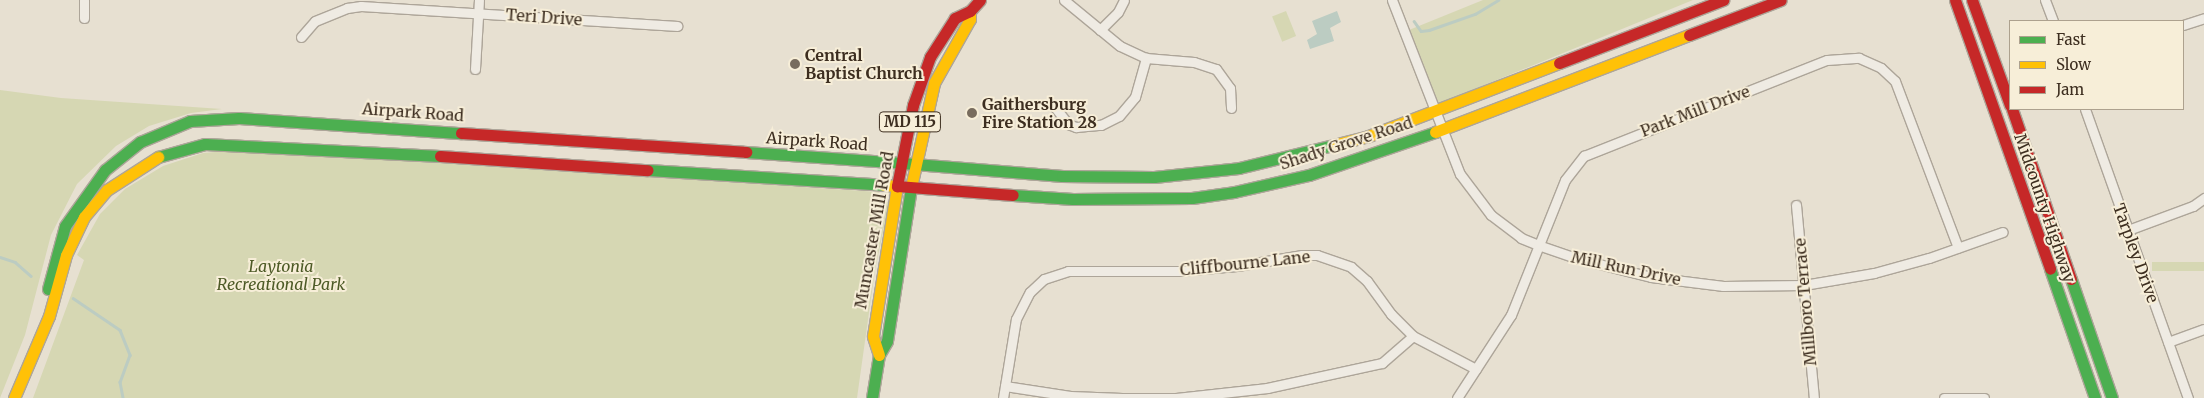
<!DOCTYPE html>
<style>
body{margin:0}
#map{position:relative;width:2204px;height:398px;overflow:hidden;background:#e7e0d1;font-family:Merriweather,serif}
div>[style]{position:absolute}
.green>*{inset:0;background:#d6d7b3;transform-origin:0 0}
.water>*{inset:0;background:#bcccc2}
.stream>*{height:2.5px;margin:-1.25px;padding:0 1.25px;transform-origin:1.25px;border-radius:1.25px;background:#bcccc2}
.roads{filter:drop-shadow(1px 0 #ada599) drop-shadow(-1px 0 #ada599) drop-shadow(0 1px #ada599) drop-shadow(0 -1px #ada599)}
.street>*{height:9px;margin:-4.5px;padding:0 4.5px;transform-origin:4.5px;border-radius:4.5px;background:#efebe3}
.fast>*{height:11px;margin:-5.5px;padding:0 5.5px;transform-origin:5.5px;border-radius:5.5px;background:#4caf50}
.slow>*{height:11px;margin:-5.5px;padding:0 5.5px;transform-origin:5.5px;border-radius:5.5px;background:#ffc107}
.jam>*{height:11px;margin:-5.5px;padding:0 5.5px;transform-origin:5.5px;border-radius:5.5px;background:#c62828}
.dots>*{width:14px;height:14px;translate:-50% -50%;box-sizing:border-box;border:2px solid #f7eed8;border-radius:50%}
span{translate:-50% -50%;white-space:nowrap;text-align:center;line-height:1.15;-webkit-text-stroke:4px #f7eed8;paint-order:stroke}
.shield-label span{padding:1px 4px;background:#f7eed8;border:1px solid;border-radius:4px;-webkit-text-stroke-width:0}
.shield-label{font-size:15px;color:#3d2e20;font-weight:700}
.street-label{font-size:16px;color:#3d2e20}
.poi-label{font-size:16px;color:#3d2e20;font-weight:700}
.left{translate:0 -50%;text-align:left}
.park-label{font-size:16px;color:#4d5a26;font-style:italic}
.legend{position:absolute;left:2009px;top:20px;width:175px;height:90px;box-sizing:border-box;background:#f7eed8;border:1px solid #ada18e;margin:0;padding:6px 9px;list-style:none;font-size:15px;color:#3d2e20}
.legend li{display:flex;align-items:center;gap:10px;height:25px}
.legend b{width:25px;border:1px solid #ada18e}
</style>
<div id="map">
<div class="green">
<i style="clip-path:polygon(1483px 0,1693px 0,1438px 104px,1409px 30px)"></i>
<i style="left:1286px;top:11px;width:27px;height:15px;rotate:68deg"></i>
<i style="clip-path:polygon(0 90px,61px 98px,222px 109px,191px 113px,149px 126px,116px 146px,77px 184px,51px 235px,25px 335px,0 398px)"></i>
<i style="clip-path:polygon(239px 150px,879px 192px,889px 204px,875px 270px,857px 398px,33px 398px,84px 260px,77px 255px,100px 214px,125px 189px,163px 166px,203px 153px)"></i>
<i style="left:2204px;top:262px;width:9px;height:52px;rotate:90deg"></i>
</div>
<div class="water">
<i style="clip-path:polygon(1337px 11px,1341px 22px,1330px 28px,1334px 41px,1310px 49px,1307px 40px,1317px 34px,1312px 21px)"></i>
</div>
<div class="stream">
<i style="left:1414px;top:21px;width:12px;rotate:55deg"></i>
<i style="left:1421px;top:31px;width:8px;rotate:-7deg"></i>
<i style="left:1429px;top:30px;width:49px;rotate:-19.2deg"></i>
<i style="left:1475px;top:14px;width:27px;rotate:-31deg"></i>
<i style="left:0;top:257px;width:16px;rotate:18deg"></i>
<i style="left:15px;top:262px;width:21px;rotate:41deg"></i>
<i style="left:73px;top:298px;width:57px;rotate:34.2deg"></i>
<i style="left:120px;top:330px;width:27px;rotate:68deg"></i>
<i style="left:130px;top:355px;width:29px;rotate:110deg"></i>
<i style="left:120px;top:382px;width:16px;rotate:79deg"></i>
</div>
<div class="roads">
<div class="street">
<i style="left:84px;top:0;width:18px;rotate:90deg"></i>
<i style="left:1064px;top:0;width:72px;rotate:39.4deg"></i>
<i style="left:1120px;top:46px;width:29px;rotate:25deg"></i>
<i style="left:1146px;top:58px;width:48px;rotate:4.8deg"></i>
<i style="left:1194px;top:62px;width:23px;rotate:18deg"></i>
<i style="left:1216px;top:69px;width:24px;rotate:54deg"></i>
<i style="left:1230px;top:88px;width:20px;rotate:87deg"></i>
<i style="left:1392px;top:0;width:187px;rotate:68.7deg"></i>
<i style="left:1460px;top:174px;width:51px;rotate:52.9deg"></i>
<i style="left:1491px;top:215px;width:38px;rotate:37deg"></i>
<i style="left:1521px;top:238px;width:18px;rotate:22deg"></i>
<i style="left:1538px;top:245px;width:43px;rotate:18.9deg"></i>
<i style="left:1579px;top:259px;width:74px;rotate:14deg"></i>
<i style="left:1651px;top:277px;width:73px;rotate:7.1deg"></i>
<i style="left:1723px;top:286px;width:81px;rotate:-0.7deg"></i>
<i style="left:1804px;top:285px;width:71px;rotate:-9.7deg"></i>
<i style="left:1874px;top:273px;width:57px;rotate:-15.3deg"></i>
<i style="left:1929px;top:258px;width:78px;rotate:-19.4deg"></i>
<i style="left:2045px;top:0;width:22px;rotate:69deg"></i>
<i style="left:2183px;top:25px;width:22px;rotate:-18deg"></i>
<i style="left:1100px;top:30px;width:25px;rotate:-45deg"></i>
<i style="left:1118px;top:12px;width:13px;rotate:-63deg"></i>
<i style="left:301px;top:37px;width:21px;rotate:-49deg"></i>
<i style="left:315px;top:21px;width:35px;rotate:-22deg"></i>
<i style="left:347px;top:8px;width:14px;rotate:-8deg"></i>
<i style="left:361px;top:6px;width:317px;rotate:3.6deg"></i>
<i style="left:475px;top:69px;width:69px;rotate:-86.7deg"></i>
<i style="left:1054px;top:106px;width:23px;rotate:52deg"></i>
<i style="left:1068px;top:124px;width:9px;rotate:21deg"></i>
<i style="left:1076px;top:127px;width:25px;rotate:-5deg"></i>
<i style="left:1101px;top:125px;width:20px;rotate:-27deg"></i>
<i style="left:1119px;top:116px;width:25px;rotate:-50deg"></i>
<i style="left:1135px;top:97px;width:41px;rotate:-74.2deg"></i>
<i style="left:2085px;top:109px;width:307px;rotate:70.4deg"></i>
<i style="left:1796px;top:205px;width:194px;rotate:84.7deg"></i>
<i style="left:2128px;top:230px;width:69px;rotate:-20.3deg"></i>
<i style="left:2193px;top:206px;width:14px;rotate:-36deg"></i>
<i style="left:2168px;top:342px;width:38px;rotate:-20deg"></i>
<i style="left:1005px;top:386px;width:66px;rotate:8.7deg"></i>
<i style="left:1070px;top:396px;width:52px;rotate:2.2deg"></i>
<i style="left:1122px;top:398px;width:54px"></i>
<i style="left:1176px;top:398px;width:92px;rotate:-6.3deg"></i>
<i style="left:1267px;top:388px;width:118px;rotate:-12.3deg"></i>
<i style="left:1382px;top:363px;width:41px;rotate:-41.1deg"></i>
<i style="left:1003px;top:398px;width:80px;rotate:-80.7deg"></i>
<i style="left:1016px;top:319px;width:30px;rotate:-63deg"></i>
<i style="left:1030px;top:292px;width:19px;rotate:-43deg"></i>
<i style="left:1044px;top:279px;width:25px;rotate:-18deg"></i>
<i style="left:1068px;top:271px;width:111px"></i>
<i style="left:1179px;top:271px;width:58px;rotate:-4.9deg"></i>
<i style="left:1237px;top:266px;width:66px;rotate:-9.6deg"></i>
<i style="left:1302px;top:255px;width:15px"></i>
<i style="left:1317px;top:255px;width:36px;rotate:19deg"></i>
<i style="left:1351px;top:267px;width:21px;rotate:41deg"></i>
<i style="left:1367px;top:281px;width:41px;rotate:54deg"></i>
<i style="left:1391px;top:314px;width:31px;rotate:45deg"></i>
<i style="left:1413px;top:336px;width:71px;rotate:27.6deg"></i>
<i style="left:1457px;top:398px;width:99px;rotate:-57deg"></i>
<i style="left:1511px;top:315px;width:145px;rotate:-68.2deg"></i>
<i style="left:1565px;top:180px;width:31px;rotate:-52deg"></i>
<i style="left:1584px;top:156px;width:261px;rotate:-21.6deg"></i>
<i style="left:1827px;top:60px;width:32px;rotate:-4deg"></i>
<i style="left:1859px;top:58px;width:24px;rotate:24deg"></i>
<i style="left:1881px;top:68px;width:19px;rotate:43deg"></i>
<i style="left:1895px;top:81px;width:178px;rotate:69.3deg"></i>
<i style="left:1944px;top:398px;width:40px"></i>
</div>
<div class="fast">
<i style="left:746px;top:152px;width:156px;rotate:4deg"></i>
<i style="left:158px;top:157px;width:49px;rotate:-15.5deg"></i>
<i style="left:205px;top:144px;width:235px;rotate:2.9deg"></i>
<i style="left:902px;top:163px;width:161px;rotate:4.6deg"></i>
<i style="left:1062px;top:176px;width:92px;rotate:0.6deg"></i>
<i style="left:1154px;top:177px;width:85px;rotate:-6deg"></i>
<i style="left:1239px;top:168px;width:97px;rotate:-13.7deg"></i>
<i style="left:648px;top:170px;width:236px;rotate:3.6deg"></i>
<i style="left:1013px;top:195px;width:60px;rotate:3.8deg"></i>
<i style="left:1073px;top:199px;width:119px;rotate:-0.5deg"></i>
<i style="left:1192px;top:198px;width:42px;rotate:-8.1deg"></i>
<i style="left:1234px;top:192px;width:77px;rotate:-12.8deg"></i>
<i style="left:1309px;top:175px;width:133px;rotate:-18.8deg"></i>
<i style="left:2050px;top:269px;width:137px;rotate:70.8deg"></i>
<i style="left:2071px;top:279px;width:126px;rotate:71deg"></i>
<i style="left:48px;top:289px;width:65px;rotate:-74.9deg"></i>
<i style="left:65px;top:226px;width:69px;rotate:-54.5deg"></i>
<i style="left:105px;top:170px;width:45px;rotate:-38.7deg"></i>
<i style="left:140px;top:142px;width:54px;rotate:-22.8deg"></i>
<i style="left:190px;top:121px;width:49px;rotate:-3.5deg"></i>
<i style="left:239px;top:118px;width:223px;rotate:3.9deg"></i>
<i style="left:872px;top:398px;width:44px;rotate:-80.8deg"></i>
<i style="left:879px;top:355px;width:16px;rotate:-60deg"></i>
<i style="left:887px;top:341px;width:156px;rotate:-81.1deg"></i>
</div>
<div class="slow">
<i style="left:1435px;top:132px;width:272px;rotate:-20.9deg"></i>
<i style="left:1333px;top:145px;width:34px;rotate:-14deg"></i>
<i style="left:1366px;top:137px;width:207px;rotate:-21deg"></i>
<i style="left:911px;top:187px;width:107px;rotate:-77.5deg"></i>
<i style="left:934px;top:83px;width:73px;rotate:-60.6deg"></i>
<i style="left:970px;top:19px;width:8px;rotate:-90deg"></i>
<i style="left:879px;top:355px;width:20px;rotate:-108deg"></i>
<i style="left:873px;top:336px;width:152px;rotate:-80.9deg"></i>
<i style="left:897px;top:186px;width:13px;rotate:-176deg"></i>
<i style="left:14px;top:398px;width:89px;rotate:-66.9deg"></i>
<i style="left:49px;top:316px;width:63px;rotate:-74.4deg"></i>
<i style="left:66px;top:255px;width:42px;rotate:-64.7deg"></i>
<i style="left:84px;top:217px;width:35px;rotate:-50deg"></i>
<i style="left:107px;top:190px;width:61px;rotate:-32.9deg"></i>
</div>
<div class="jam">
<i style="left:980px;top:0;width:15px;rotate:132deg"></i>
<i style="left:970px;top:11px;width:17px;rotate:155deg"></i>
<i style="left:955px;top:18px;width:46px;rotate:122.7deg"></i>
<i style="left:930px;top:57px;width:51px;rotate:109.5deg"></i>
<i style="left:913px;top:105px;width:83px;rotate:101.2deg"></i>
<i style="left:897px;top:186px;width:116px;rotate:4.4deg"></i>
<i style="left:1955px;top:0;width:285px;rotate:70.5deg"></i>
<i style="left:1972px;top:0;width:112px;rotate:70.1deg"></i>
<i style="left:1689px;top:35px;width:98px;rotate:-20.8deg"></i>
<i style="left:1559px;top:63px;width:176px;rotate:-21deg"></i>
<i style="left:2012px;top:109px;width:180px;rotate:70.9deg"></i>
<i style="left:461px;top:133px;width:286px;rotate:3.8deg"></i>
<i style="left:440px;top:156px;width:208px;rotate:3.9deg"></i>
</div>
</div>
<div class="dots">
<i style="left:795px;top:64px;background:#786c5e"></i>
<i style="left:972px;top:113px;background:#786c5e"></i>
</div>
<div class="shield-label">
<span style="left:910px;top:122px">MD 115</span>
</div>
<div class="street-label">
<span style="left:544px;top:17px;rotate:4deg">Teri Drive</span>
<span style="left:1695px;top:111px;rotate:-21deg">Park Mill Drive</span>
<span style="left:413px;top:112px;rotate:4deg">Airpark Road</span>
<span style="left:817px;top:141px;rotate:4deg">Airpark Road</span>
<span style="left:1346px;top:143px;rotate:-18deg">Shady Grove Road</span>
<span style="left:2045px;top:208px;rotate:71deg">Midcounty Highway</span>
<span style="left:874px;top:230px;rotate:-80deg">Muncaster Mill Road</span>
<span style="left:2136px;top:253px;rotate:70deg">Tarpley Drive</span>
<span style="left:1245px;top:263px;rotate:-6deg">Cliffbourne Lane</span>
<span style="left:1626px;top:268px;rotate:12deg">Mill Run Drive</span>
<span style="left:1805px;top:302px;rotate:-95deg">Millboro Terrace</span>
</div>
<div class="poi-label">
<span class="left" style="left:805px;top:64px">Central<br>Baptist Church</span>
<span class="left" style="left:982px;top:113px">Gaithersburg<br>Fire Station 28</span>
</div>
<div class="park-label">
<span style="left:281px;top:275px">Laytonia<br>Recreational Park</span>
</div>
<ul class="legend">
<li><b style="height:6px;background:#4caf50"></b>Fast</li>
<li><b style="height:6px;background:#ffc107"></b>Slow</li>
<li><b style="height:6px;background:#c62828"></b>Jam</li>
</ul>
</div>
